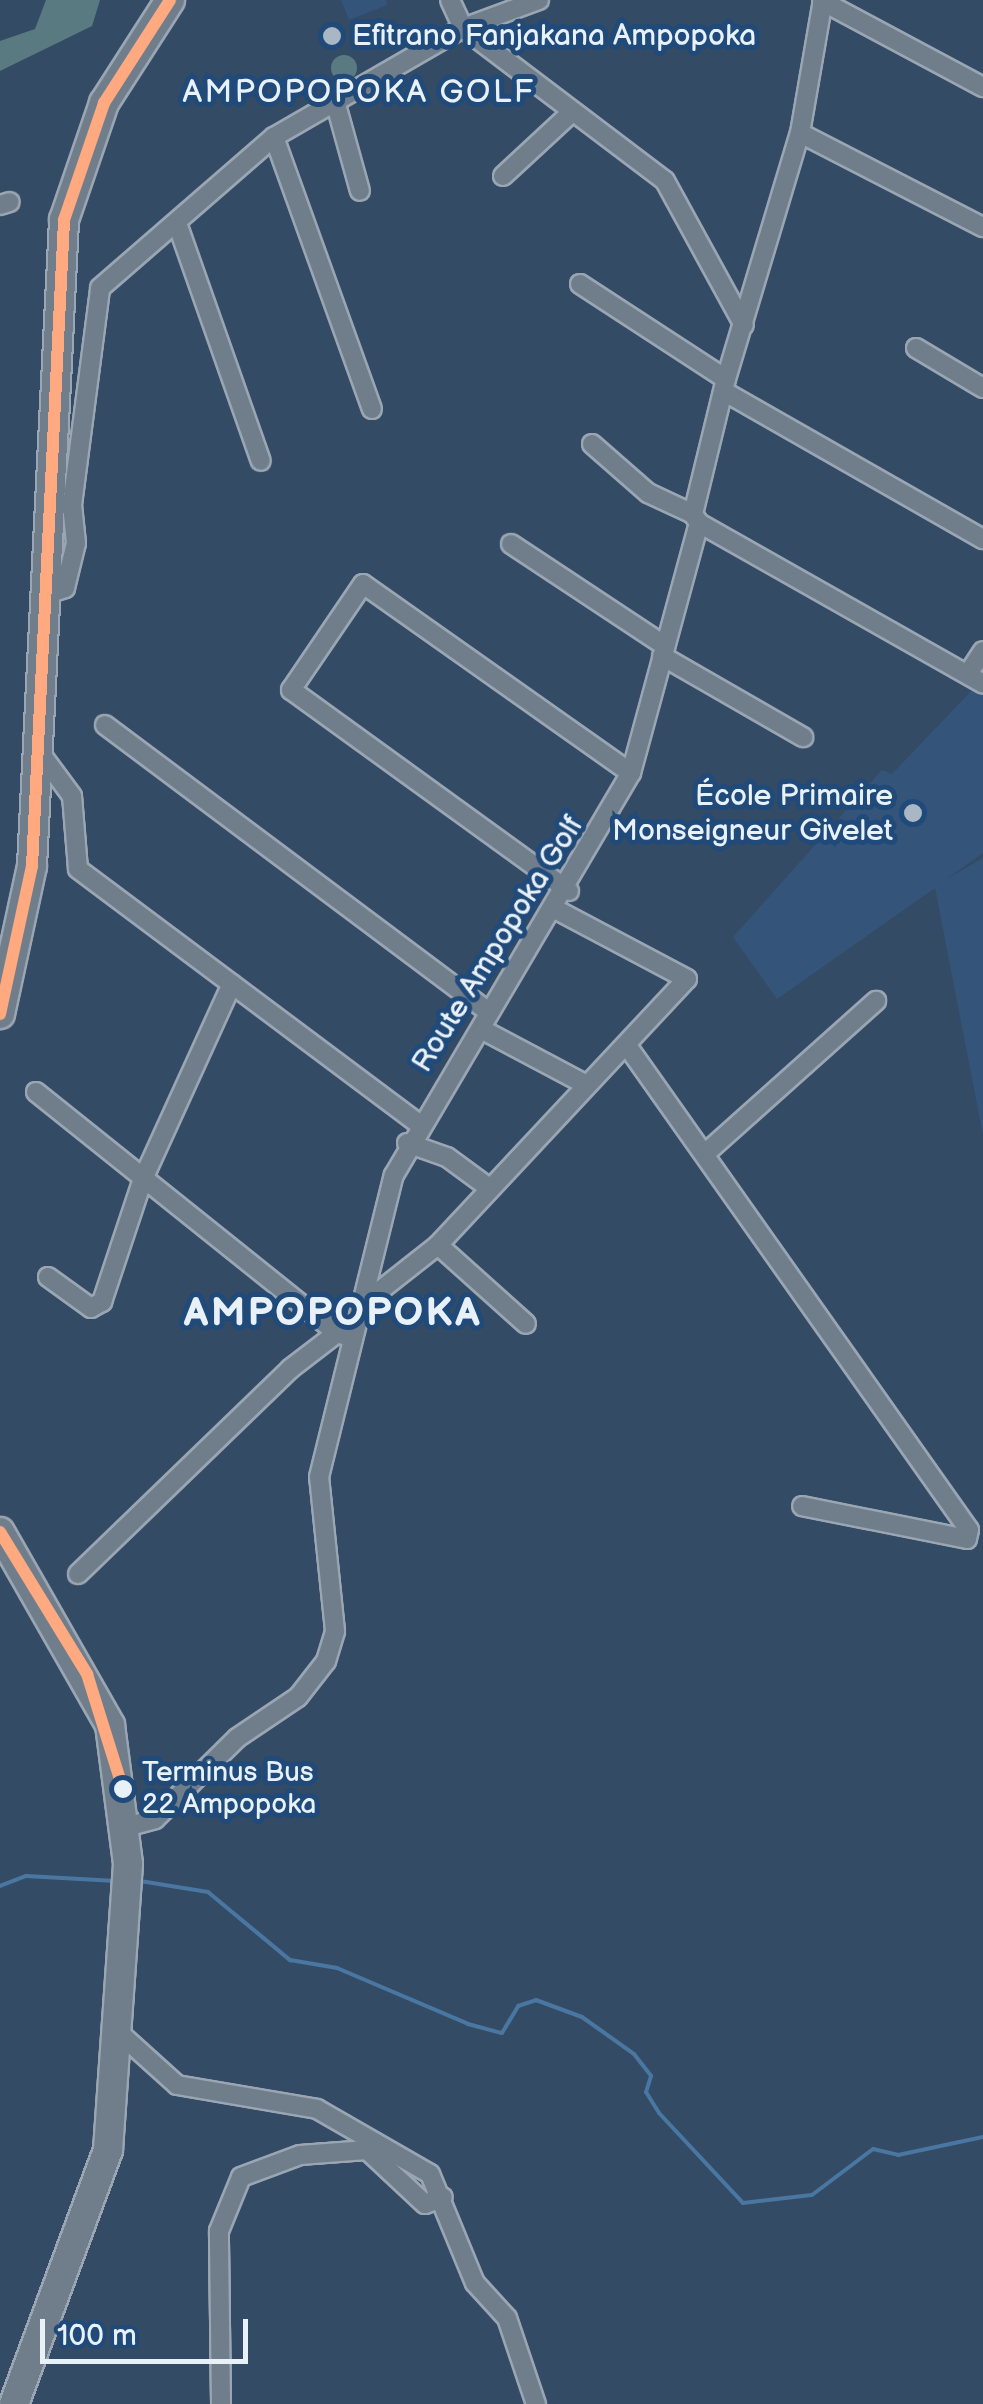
<!DOCTYPE html>
<meta charset="utf-8">
<style>
body{margin:0}
#map{position:relative;width:983px;height:2404px;overflow:hidden;background:#344b65;font-family:"Balsamiq Sans",sans-serif}
div>[style]{position:absolute}
.built>*{inset:0;background:#34547a}
.green>*{inset:0;background:#597a81}
.round{border-radius:50%}
.stream>*{height:4px;margin:-2px;padding:0 2px;transform-origin:2px;border-radius:2px;background:#4977a2}
.roads{filter:drop-shadow(2px 0 #9aa6b3) drop-shadow(-2px 0 #9aa6b3) drop-shadow(0 2px #9aa6b3) drop-shadow(0 -2px #9aa6b3)}
.street>*{height:18px;margin:-9px;padding:0 9px;transform-origin:9px;border-radius:9px;background:#707e8c}
.primary>*{height:28px;margin:-14px;padding:0 14px;transform-origin:14px;border-radius:14px;background:#707e8c}
.bus-1>*{height:12px;margin:-6px;padding:0 6px;transform-origin:6px;border-radius:6px;background:#ffa980}
.dots>*{width:28px;height:28px;translate:-50% -50%;box-sizing:border-box;border:5px solid #1f4a7a;border-radius:50%}
span{translate:-50% -50%;white-space:nowrap;text-align:center;line-height:1.15;-webkit-text-stroke:10px #1f4a7a;paint-order:stroke}
.bus-label{font-size:28px;color:#e8f1f8}
.left{translate:0 -50%;text-align:left}
.poi-label{font-size:30px;color:#e8f1f8}
.right{translate:-100% -50%;text-align:right}
.street-label{font-size:30px;color:#e8f1f8}
.neighbourhood-label{font-size:32px;color:#e8f1f8;letter-spacing:2.5px}
.district-label{font-size:40px;color:#e8f1f8;font-weight:700;letter-spacing:2.5px}
.scale{position:absolute;left:40px;top:2319px;width:208px;height:45px;box-sizing:border-box;border:5px solid #e8f1f8;border-top:0;padding-left:12px;font-size:30px;line-height:35px;white-space:nowrap;color:#e8f1f8;-webkit-text-stroke:8px #1f4a7a;paint-order:stroke}
</style>
<div id="map">
<div class="built">
<i style="clip-path:polygon(341px 0,386px 0,387px 5px,349px 20px)"></i>
<i style="clip-path:polygon(976px 686px,983px 692px,983px 853px,945px 880px,983px 858px,983px 1135px,935px 888px,777px 999px,733px 937px,882px 770px,892px 774px)"></i>
</div>
<div class="green">
<i style="clip-path:polygon(46px 0,100px 0,92px 26px,0 71px,0 41px,35px 29px)"></i>
<i class="round" style="left:331px;top:55px;width:26px;height:26px"></i>
</div>
<div class="stream">
<i style="left:140px;top:1881px;width:69px;rotate:9.2deg"></i>
<i style="left:208px;top:1892px;width:107px;rotate:39.7deg"></i>
<i style="left:290px;top:1960px;width:48px;rotate:9.7deg"></i>
<i style="left:337px;top:1968px;width:142px;rotate:23.1deg"></i>
<i style="left:468px;top:2024px;width:35px;rotate:15deg"></i>
<i style="left:502px;top:2033px;width:31px;rotate:-59deg"></i>
<i style="left:518px;top:2006px;width:19px;rotate:-18deg"></i>
<i style="left:536px;top:2000px;width:49px;rotate:20.3deg"></i>
<i style="left:582px;top:2017px;width:64px;rotate:35.4deg"></i>
<i style="left:634px;top:2054px;width:28px;rotate:52deg"></i>
<i style="left:651px;top:2076px;width:17px;rotate:107deg"></i>
<i style="left:646px;top:2092px;width:25px;rotate:58deg"></i>
<i style="left:659px;top:2113px;width:123px;rotate:47deg"></i>
<i style="left:743px;top:2203px;width:69px;rotate:-6.6deg"></i>
<i style="left:812px;top:2195px;width:76px;rotate:-37deg"></i>
<i style="left:873px;top:2149px;width:26px;rotate:13deg"></i>
<i style="left:898px;top:2155px;width:87px;rotate:-12deg"></i>
<i style="left:0;top:1886px;width:28px;rotate:-21deg"></i>
<i style="left:26px;top:1876px;width:90px;rotate:3.2deg"></i>
</div>
<div class="roads">
<div class="street">
<i style="left:450px;top:0;width:31px;rotate:65deg"></i>
<i style="left:463px;top:28px;width:253px;rotate:37.1deg"></i>
<i style="left:665px;top:181px;width:164px;rotate:61.3deg"></i>
<i style="left:822px;top:1px;width:183px;rotate:28.1deg"></i>
<i style="left:335px;top:101px;width:93px;rotate:74.5deg"></i>
<i style="left:800px;top:133px;width:206px;rotate:27.2deg"></i>
<i style="left:274px;top:137px;width:289px;rotate:70.2deg"></i>
<i style="left:503px;top:176px;width:91px;rotate:-42.8deg"></i>
<i style="left:0;top:205px;width:10px;rotate:-17deg"></i>
<i style="left:177px;top:223px;width:252px;rotate:70.6deg"></i>
<i style="left:580px;top:284px;width:174px;rotate:33.1deg"></i>
<i style="left:916px;top:348px;width:78px;rotate:30.8deg"></i>
<i style="left:725px;top:392px;width:297px;rotate:29.7deg"></i>
<i style="left:592px;top:444px;width:74px;rotate:41.2deg"></i>
<i style="left:648px;top:493px;width:50px;rotate:25deg"></i>
<i style="left:699px;top:523px;width:326px;rotate:29.5deg"></i>
<i style="left:511px;top:544px;width:185px;rotate:33.5deg"></i>
<i style="left:47px;top:594px;width:19px;rotate:-18deg"></i>
<i style="left:65px;top:588px;width:46px;rotate:-76.3deg"></i>
<i style="left:76px;top:543px;width:38px;rotate:-96deg"></i>
<i style="left:72px;top:505px;width:219px;rotate:-82.6deg"></i>
<i style="left:100px;top:288px;width:230px;rotate:-41deg"></i>
<i style="left:274px;top:137px;width:218px;rotate:-30deg"></i>
<i style="left:463px;top:28px;width:81px;rotate:-20.2deg"></i>
<i style="left:662px;top:656px;width:163px;rotate:29.9deg"></i>
<i style="left:968px;top:674px;width:27px;rotate:-57deg"></i>
<i style="left:105px;top:725px;width:479px;rotate:36.8deg"></i>
<i style="left:41px;top:754px;width:52px;rotate:53.6deg"></i>
<i style="left:72px;top:796px;width:73px;rotate:85.3deg"></i>
<i style="left:78px;top:869px;width:426px;rotate:36.8deg"></i>
<i style="left:569px;top:891px;width:343px;rotate:-144.1deg"></i>
<i style="left:291px;top:690px;width:128px;rotate:-55.8deg"></i>
<i style="left:363px;top:584px;width:328px;rotate:35.2deg"></i>
<i style="left:481px;top:1029px;width:118px;rotate:27.9deg"></i>
<i style="left:628px;top:1047px;width:591px;rotate:54.78deg"></i>
<i style="left:969px;top:1530px;width:9px;rotate:103deg"></i>
<i style="left:967px;top:1539px;width:168px;rotate:-168.7deg"></i>
<i style="left:36px;top:1092px;width:386px;rotate:38.7deg"></i>
<i style="left:407px;top:1143px;width:42px;rotate:19.3deg"></i>
<i style="left:447px;top:1157px;width:52px;rotate:36.4deg"></i>
<i style="left:707px;top:1152px;width:227px;rotate:-41.8deg"></i>
<i style="left:438px;top:1245px;width:118px;rotate:41.9deg"></i>
<i style="left:48px;top:1277px;width:53px;rotate:35.8deg"></i>
<i style="left:91px;top:1308px;width:13px;rotate:-29deg"></i>
<i style="left:102px;top:1302px;width:130px;rotate:-71.6deg"></i>
<i style="left:143px;top:1179px;width:214px;rotate:-65.5deg"></i>
<i style="left:363px;top:1304px;width:95px;rotate:-38.2deg"></i>
<i style="left:438px;top:1245px;width:364px;rotate:-46.9deg"></i>
<i style="left:687px;top:979px;width:149px;rotate:-152.1deg"></i>
<i style="left:78px;top:1574px;width:295px;rotate:-44deg"></i>
<i style="left:290px;top:1369px;width:59px;rotate:-37.5deg"></i>
<i style="left:337px;top:1333px;width:10px;rotate:17deg"></i>
<i style="left:126px;top:1827px;width:30px;rotate:-15deg"></i>
<i style="left:155px;top:1819px;width:115px;rotate:-44.6deg"></i>
<i style="left:237px;top:1738px;width:73px;rotate:-33.9deg"></i>
<i style="left:298px;top:1697px;width:46px;rotate:-52.1deg"></i>
<i style="left:326px;top:1661px;width:31px;rotate:-73deg"></i>
<i style="left:335px;top:1631px;width:155px;rotate:-95.9deg"></i>
<i style="left:319px;top:1477px;width:311px;rotate:-76.1deg"></i>
<i style="left:394px;top:1175px;width:467px;rotate:-59.5deg"></i>
<i style="left:631px;top:773px;width:259px;rotate:-74.8deg"></i>
<i style="left:699px;top:523px;width:11px;rotate:-124deg"></i>
<i style="left:693px;top:514px;width:139px;rotate:-76.3deg"></i>
<i style="left:726px;top:379px;width:257px;rotate:-73.3deg"></i>
<i style="left:800px;top:133px;width:135px;rotate:-80.2deg"></i>
<i style="left:116px;top:2030px;width:82px;rotate:42deg"></i>
<i style="left:177px;top:2085px;width:142px;rotate:9.7deg"></i>
<i style="left:317px;top:2109px;width:130px;rotate:29.9deg"></i>
<i style="left:430px;top:2174px;width:118px;rotate:67.6deg"></i>
<i style="left:475px;top:2283px;width:47px;rotate:47.6deg"></i>
<i style="left:507px;top:2318px;width:91px;rotate:71.4deg"></i>
<i style="left:221px;top:2404px;width:173px;rotate:-90.7deg"></i>
<i style="left:219px;top:2231px;width:58px;rotate:-67.8deg"></i>
<i style="left:241px;top:2177px;width:63px;rotate:-20.4deg"></i>
<i style="left:300px;top:2155px;width:67px;rotate:-4.3deg"></i>
<i style="left:367px;top:2150px;width:79px;rotate:43deg"></i>
<i style="left:425px;top:2204px;width:19px;rotate:-21deg"></i>
</div>
<div class="primary">
<i style="left:0;top:1014px;width:151px;rotate:-77.8deg"></i>
<i style="left:32px;top:866px;width:647px;rotate:-87.16deg"></i>
<i style="left:64px;top:220px;width:124px;rotate:-71.1deg"></i>
<i style="left:104px;top:103px;width:122px;rotate:-57.3deg"></i>
<i style="left:0;top:1532px;width:222px;rotate:60.3deg"></i>
<i style="left:110px;top:1725px;width:140px;rotate:82.6deg"></i>
<i style="left:128px;top:1864px;width:287px;rotate:94deg"></i>
<i style="left:108px;top:2150px;width:271px;rotate:110.3deg"></i>
</div>
</div>
<div class="bus-1">
<i style="left:0;top:1014px;width:151px;rotate:-77.8deg"></i>
<i style="left:32px;top:866px;width:647px;rotate:-87.16deg"></i>
<i style="left:64px;top:220px;width:124px;rotate:-71.1deg"></i>
<i style="left:104px;top:103px;width:122px;rotate:-57.3deg"></i>
<i style="left:0;top:1532px;width:167px;rotate:58.5deg"></i>
<i style="left:87px;top:1674px;width:121px;rotate:72.6deg"></i>
</div>
<div class="dots">
<i style="left:332px;top:36px;background:#a9b7c5"></i>
<i style="left:913px;top:813px;background:#a9b7c5"></i>
<i style="left:123px;top:1789px;background:#e8f1f8"></i>
</div>
<div class="bus-label">
<span class="left" style="left:142px;top:1789px">Terminus Bus<br>22 Ampopoka</span>
</div>
<div class="poi-label">
<span class="left" style="left:352px;top:36px">Efitrano Fanjakana Ampopoka</span>
<span class="right" style="left:893px;top:813px">École Primaire<br>Monseigneur Givelet</span>
</div>
<div class="street-label">
<span style="left:498px;top:944px;rotate:-58deg">Route Ampopoka Golf</span>
</div>
<div class="neighbourhood-label">
<span style="left:359px;top:93px">AMPOPOPOKA GOLF</span>
</div>
<div class="district-label">
<span style="left:333px;top:1313px">AMPOPOPOKA</span>
</div>
<div class="scale">100 m</div>
</div>
